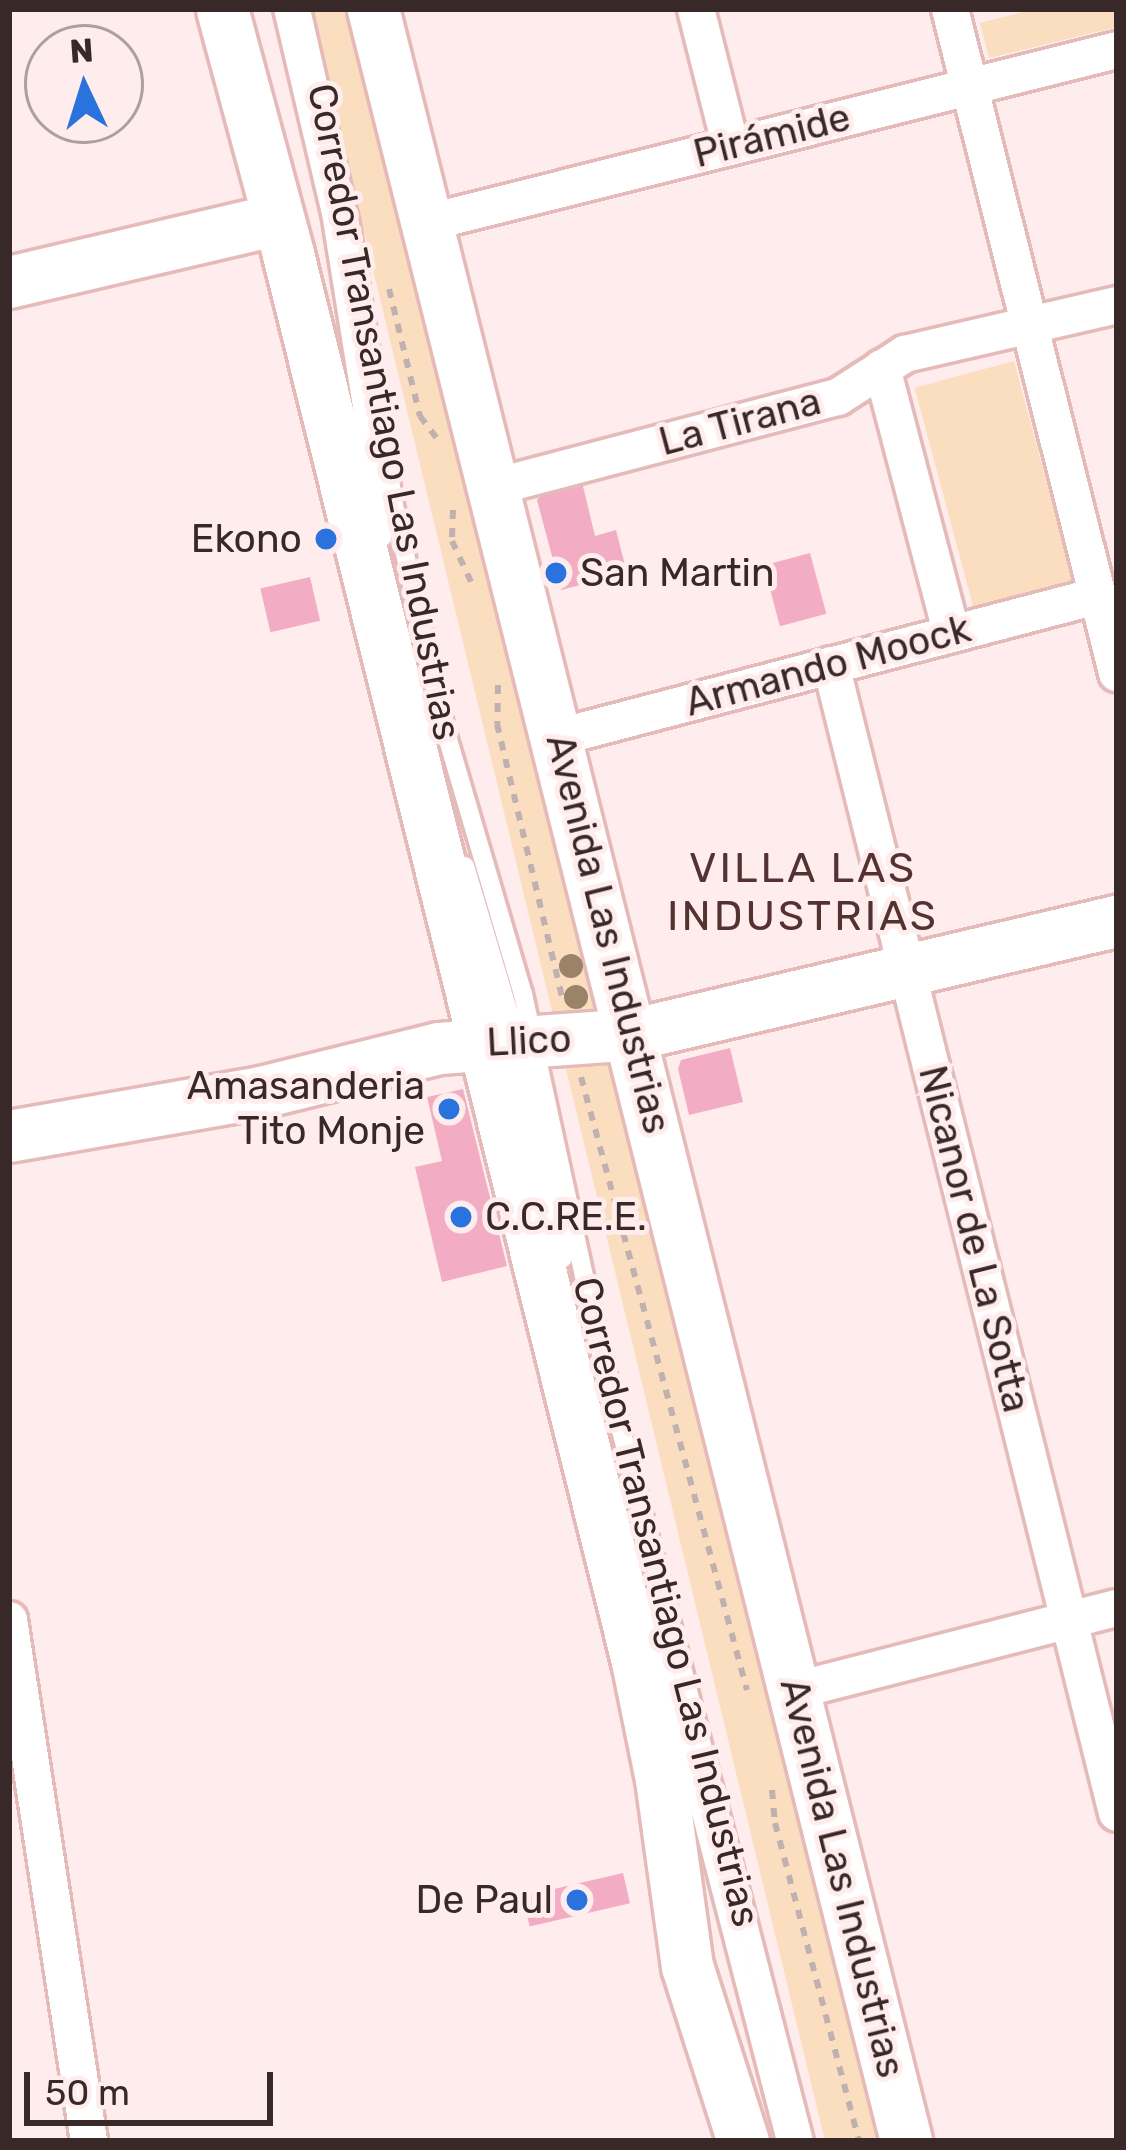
<!DOCTYPE html>
<meta charset="utf-8">
<style>
body{margin:0}
#map{position:relative;width:1126px;height:2150px;overflow:hidden;background:#feedec;font-family:Rubik,sans-serif}
div>[style]{position:absolute}
.green>*{inset:0;background:#fadebf;transform-origin:0 0}
.building>*{inset:0;background:#f2acc4;transform-origin:0 0}
.path>*{height:6px;margin-top:-3px;transform-origin:0;background:repeating-linear-gradient(90deg,#c1b0b0 0 9px,transparent 0 18px)}
.roads{filter:drop-shadow(3px 0 #e5bbb9) drop-shadow(-3px 0 #e5bbb9) drop-shadow(0 3px #e5bbb9) drop-shadow(0 -3px #e5bbb9)}
.lane>*{height:18px;margin:-9px;padding:0 9px;transform-origin:9px;border-radius:9px;background:#fff}
.street>*{height:36px;margin:-18px;padding:0 18px;transform-origin:18px;border-radius:18px;background:#fff}
.secondary>*{height:51px;margin:-25.5px;padding:0 25.5px;transform-origin:25.5px;border-radius:25.5px;background:#fff}
.trees>*{width:24px;height:24px;margin:-12px;border-radius:50%;background:#9b836a}
.dots>*{width:33px;height:33px;translate:-50% -50%;box-sizing:border-box;border:6px solid #feedec;border-radius:50%}
span{translate:-50% -50%;white-space:nowrap;text-align:center;line-height:1.15;-webkit-text-stroke:10px #feedec;paint-order:stroke}
.street-label{font-size:39px;color:#382828}
.poi-label{font-size:39px;color:#382828}
.right{translate:-100% -50%;text-align:right}
.left{translate:0 -50%;text-align:left}
.neighbourhood-label{font-size:42px;color:#533231;letter-spacing:3px}
.frame{position:absolute;inset:0;border:12px solid #382828;pointer-events:none}
.north{position:absolute;left:24px;top:24px;width:120px;height:120px;box-sizing:border-box;background:#feedec;border:3px solid #af9e9e;border-radius:50%;rotate:356deg;font-size:33px;font-weight:700;line-height:48px;text-align:center;color:#382828}
.north::after{content:'';display:block;margin:auto;width:42px;height:54px;background:#2a73df;clip-path:polygon(50% 0,100% 100%,50% 72%,0 100%)}
.scale{position:absolute;left:24px;top:2072px;width:249px;height:54px;box-sizing:border-box;border:6px solid #382828;border-top:0;padding-left:15px;font-size:36px;line-height:42px;white-space:nowrap;color:#382828;-webkit-text-stroke:9px #feedec;paint-order:stroke}
</style>
<div id="map">
<div class="green">
<i style="clip-path:polygon(310px 9px,356px 9px,890px 2141px,825px 2141px)"></i>
<i style="clip-path:polygon(1035px 9px,1117px 9px,1117px 27px,989px 58px,980px 23px)"></i>
<i style="left:1014px;top:361px;width:227px;height:103px;rotate:75deg"></i>
</div>
<div class="building">
<i style="clip-path:polygon(582px 482px,595px 536px,616px 530px,627px 573px,561px 590px,537px 500px,544px 492px)"></i>
<i style="left:810px;top:553px;width:63px;height:48px;rotate:75deg"></i>
<i style="left:310px;top:577px;width:45px;height:51px;rotate:77deg"></i>
<i style="clip-path:polygon(730px 1048px,743px 1102px,689px 1115px,678px 1069px,681px 1060px)"></i>
<i style="clip-path:polygon(463px 1089px,507px 1266px,442px 1282px,415px 1167px,442px 1161px,427px 1097px)"></i>
<i style="left:623px;top:1873px;width:31px;height:103px;rotate:77deg"></i>
</div>
<div class="path">
<i style="left:389px;top:289px;width:131px;rotate:76.3deg"></i>
<i style="left:420px;top:416px;width:30px;rotate:53deg"></i>
<i style="left:453px;top:510px;width:31px;rotate:92deg"></i>
<i style="left:452px;top:541px;width:45px;rotate:65.1deg"></i>
<i style="left:498px;top:685px;width:39px;rotate:91deg"></i>
<i style="left:497px;top:724px;width:284px;rotate:76.6deg"></i>
<i style="left:581px;top:1077px;width:635px;rotate:74.85deg"></i>
<i style="left:772px;top:1790px;width:33px;rotate:85deg"></i>
<i style="left:775px;top:1823px;width:329px;rotate:75.2deg"></i>
</div>
<div class="roads">
<div class="lane">
<i style="left:283px;top:9px;width:210px;rotate:76.8deg"></i>
<i style="left:331px;top:213px;width:328px;rotate:80.9deg"></i>
<i style="left:301px;top:9px;width:221px;rotate:77.2deg"></i>
<i style="left:350px;top:225px;width:279px;rotate:81.1deg"></i>
<i style="left:393px;top:501px;width:231px;rotate:77.2deg"></i>
<i style="left:444px;top:726px;width:279px;rotate:73.6deg"></i>
<i style="left:523px;top:994px;width:359px;rotate:77.8deg"></i>
<i style="left:599px;top:1345px;width:822px;rotate:75.56deg"></i>
<i style="left:465px;top:866px;width:182px;rotate:73.4deg"></i>
<i style="left:517px;top:1040px;width:223px;rotate:78.1deg"></i>
<i style="left:661px;top:1658px;width:499px;rotate:75.5deg"></i>
</div>
<div class="street">
<i style="left:696px;top:9px;width:142px;rotate:75.8deg"></i>
<i style="left:950px;top:9px;width:685px;rotate:75.88deg"></i>
<i style="left:426px;top:223px;width:712px;rotate:-14.06deg"></i>
<i style="left:882px;top:368px;width:275px;rotate:75.3deg"></i>
<i style="left:494px;top:487px;width:356px;rotate:-14.7deg"></i>
<i style="left:838px;top:397px;width:80px;rotate:-32.7deg"></i>
<i style="left:905px;top:354px;width:218px;rotate:-13deg"></i>
<i style="left:831px;top:665px;width:1183px;rotate:76.01deg"></i>
<i style="left:559px;top:737px;width:556px;rotate:-14.69deg"></i>
<i style="left:9px;top:1620px;width:527px;rotate:81.27deg"></i>
<i style="left:797px;top:1690px;width:330px;rotate:-14.4deg"></i>
</div>
<div class="secondary">
<i style="left:222px;top:9px;width:254px;rotate:74.9deg"></i>
<i style="left:288px;top:254px;width:1450px;rotate:76.07deg"></i>
<i style="left:637px;top:1661px;width:120px;rotate:78.5deg"></i>
<i style="left:661px;top:1779px;width:189px;rotate:82.1deg"></i>
<i style="left:687px;top:1966px;width:184px;rotate:72.3deg"></i>
<i style="left:373px;top:9px;width:2198px;rotate:75.96deg"></i>
<i style="left:9px;top:282px;width:276px;rotate:-13.2deg"></i>
<i style="left:9px;top:1136px;width:256px;rotate:-9.9deg"></i>
<i style="left:261px;top:1092px;width:183px;rotate:-13.9deg"></i>
<i style="left:439px;top:1048px;width:196px;rotate:-4.1deg"></i>
<i style="left:634px;top:1034px;width:496px;rotate:-13.2deg"></i>
</div>
</div>
<div class="trees">
<i style="left:571px;top:966px"></i>
<i style="left:576px;top:997px"></i>
</div>
<div class="dots">
<i style="left:326px;top:539px;background:#2a73df"></i>
<i style="left:556px;top:573px;background:#2a73df"></i>
<i style="left:449px;top:1109px;background:#2a73df"></i>
<i style="left:461px;top:1217px;background:#2a73df"></i>
<i style="left:577px;top:1900px;background:#2a73df"></i>
</div>
<div class="street-label">
<span style="left:772px;top:136px;rotate:-14deg">Pirámide</span>
<span style="left:384px;top:412px;rotate:79deg">Corredor Transantiago Las Industrias</span>
<span style="left:740px;top:422px;rotate:-15deg">La Tirana</span>
<span style="left:828px;top:666px;rotate:-15deg">Armando Moock</span>
<span style="left:608px;top:934px;rotate:76deg">Avenida Las Industrias</span>
<span style="left:529px;top:1041px;rotate:-3deg">Llico</span>
<span style="left:974px;top:1239px;rotate:76deg">Nicanor de La Sotta</span>
<span style="left:666px;top:1602px;rotate:76deg">Corredor Transantiago Las Industrias</span>
<span style="left:842px;top:1878px;rotate:76deg">Avenida Las Industrias</span>
</div>
<div class="poi-label">
<span class="right" style="left:302px;top:539px">Ekono</span>
<span class="left" style="left:580px;top:573px">San Martin</span>
<span class="right" style="left:425px;top:1109px">Amasanderia<br>Tito Monje</span>
<span class="left" style="left:485px;top:1217px">C.C.RE.E.</span>
<span class="right" style="left:553px;top:1900px">De Paul</span>
</div>
<div class="neighbourhood-label">
<span style="left:803px;top:892px">VILLA LAS<br>INDUSTRIAS</span>
</div>
<div class="frame"></div>
<div class="north">N</div>
<div class="scale">50 m</div>
</div>
